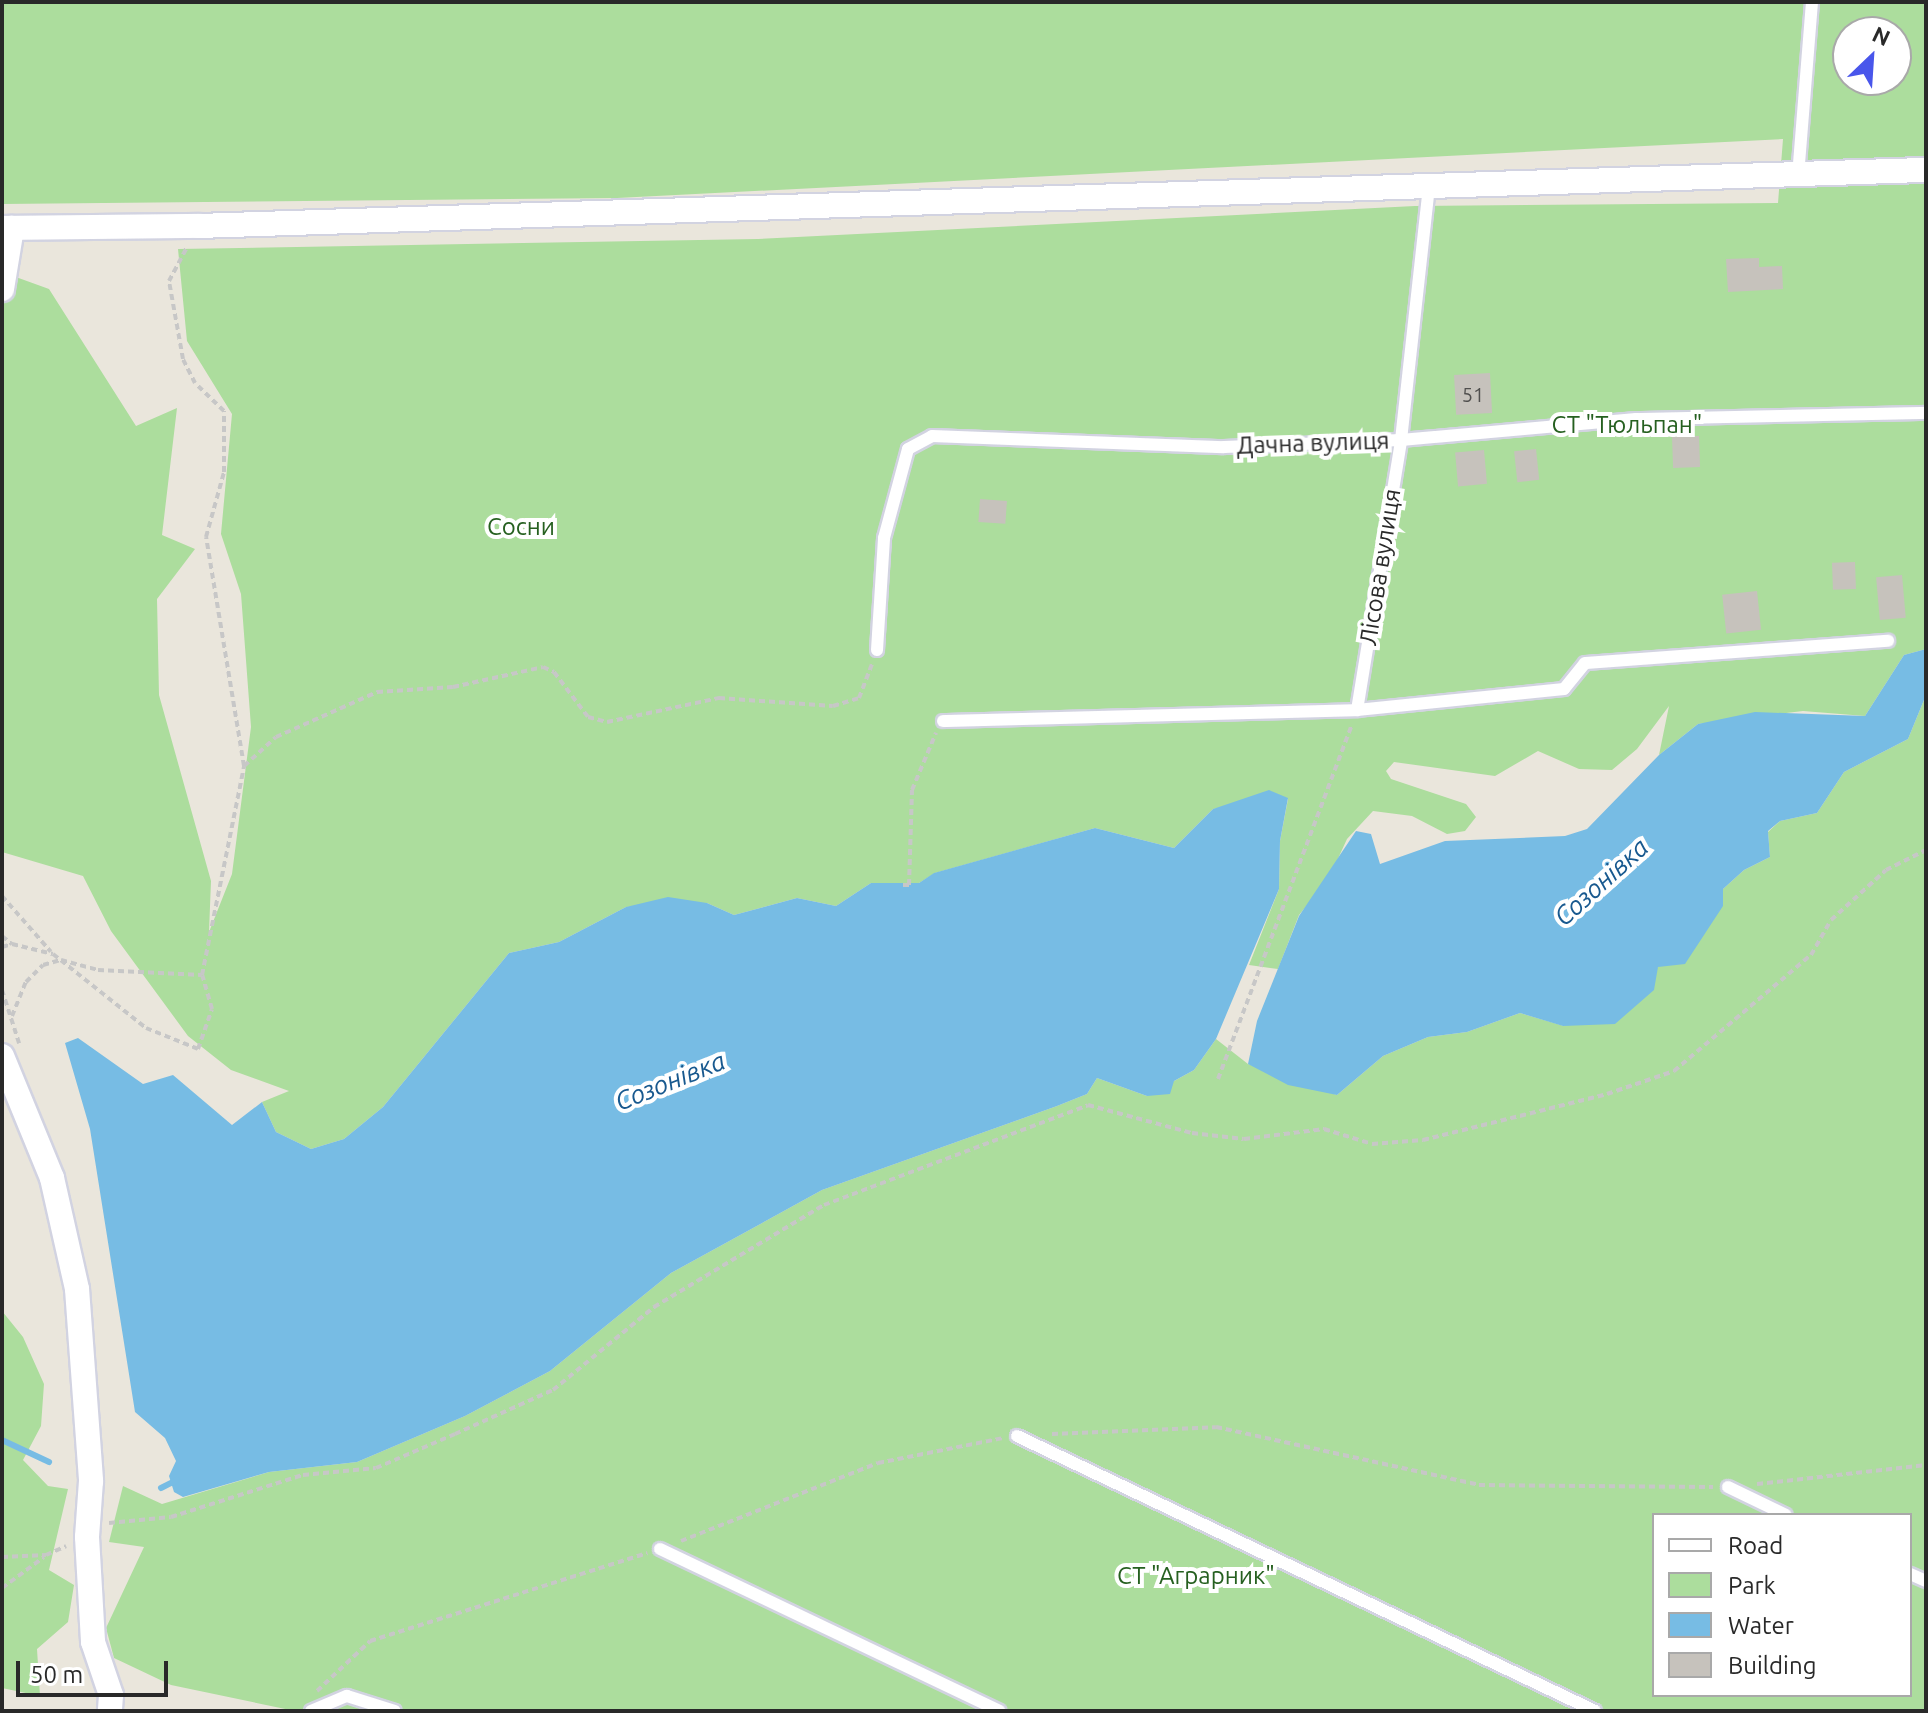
<!DOCTYPE html>
<meta charset="utf-8">
<style>
body{margin:0}
#map{position:relative;width:1928px;height:1713px;overflow:hidden;background:#eae6dc;font-family:Ubuntu,sans-serif}
div>[style]{position:absolute}
.green>*{inset:0;background:#acdd9d}
.water>*{inset:0;background:#77bce4}
.stream>*{height:6px;margin:-3px;padding:0 3px;transform-origin:3px;border-radius:3px;background:#77bce4}
.building>*{inset:0;background:#c6c2bc;transform-origin:0 0}
.path>*{height:4px;margin-top:-2px;transform-origin:0;background:repeating-linear-gradient(90deg,#c7c7c7 0 6px,transparent 0 10px)}
.roads{filter:drop-shadow(2px 0 #d2d3e1) drop-shadow(-2px 0 #d2d3e1) drop-shadow(0 2px #d2d3e1) drop-shadow(0 -2px #d2d3e1)}
.service>*{height:12px;margin:-6px;padding:0 6px;transform-origin:6px;border-radius:6px;background:#fff}
.minor>*{height:24px;margin:-12px;padding:0 12px;transform-origin:12px;border-radius:12px;background:#fff}
span{translate:-50% -50%;white-space:nowrap;text-align:center;line-height:1.15;-webkit-text-stroke:8px #fff;paint-order:stroke}
.number-label{font-size:20px;color:#504f4e}
.number-label span{-webkit-text-stroke-width:0}
.park-label{font-size:24px;color:#266020}
.street-label{font-size:24px;color:#292929}
.water-label{font-size:26px;color:#18598f;font-style:italic}
.frame{position:absolute;inset:0;border:4px solid #292929;pointer-events:none}
.legend{position:absolute;left:1652px;top:1513px;width:260px;height:184px;box-sizing:border-box;background:#fff;border:2px solid #a9a9a9;margin:0;padding:10px 14px;list-style:none;font-size:24px;color:#292929}
.legend li{display:flex;align-items:center;gap:16px;height:40px}
.legend b{width:40px;border:2px solid #a9a9a9}
.north{position:absolute;left:1832px;top:16px;width:80px;height:80px;box-sizing:border-box;background:#fff;border:2px solid #a9a9a9;border-radius:50%;rotate:25deg;font-size:22px;font-weight:700;line-height:32px;text-align:center;color:#292929}
.north::after{content:'';display:block;margin:auto;width:28px;height:36px;background:#4956eb;clip-path:polygon(50% 0,100% 100%,50% 72%,0 100%)}
.scale{position:absolute;left:16px;top:1661px;width:152px;height:36px;box-sizing:border-box;border:4px solid #292929;border-top:0;padding-left:10px;font-size:24px;line-height:28px;white-space:nowrap;color:#292929;-webkit-text-stroke:6px #fff;paint-order:stroke}
</style>
<div id="map">
<div class="green">
<i style="clip-path:polygon(evenodd,2px 2px,1926px 2px,1926px 649px,1904px 655px,1865px 716px,1803px 711px,1698px 724px,1659px 755px,1669px 706px,1637px 749px,1612px 770px,1579px 769px,1538px 751px,1495px 776px,1394px 762px,1386px 771px,1391px 779px,1466px 804px,1476px 817px,1465px 831px,1447px 834px,1412px 816px,1373px 811px,1347px 839px,1329px 878px,1299px 915px,1278px 969px,1249px 965px,1279px 889px,1280px 841px,1288px 799px,1213px 809px,1174px 848px,1095px 828px,935px 873px,919px 883px,871px 883px,836px 906px,797px 898px,734px 915px,707px 903px,626px 907px,559px 942px,509px 953px,383px 1107px,344px 1139px,311px 1149px,276px 1132px,262px 1102px,289px 1091px,231px 1070px,188px 1036px,111px 931px,83px 876px,2px 852px,2px 272px,49px 289px,136px 426px,177px 408px,162px 535px,195px 549px,157px 599px,159px 695px,211px 881px,209px 932px,232px 874px,251px 727px,241px 594px,221px 534px,232px 414px,187px 341px,178px 249px,758px 239px,1415px 206px,1778px 203px,1783px 139px,617px 198px,2px 204px,2px 2px,1848px 32px,1896px 32px,1896px 80px,1848px 80px,1848px 32px)"></i>
<i style="clip-path:polygon(evenodd,1926px 695px,1926px 1711px,295px 1711px,171px 1685px,114px 1658px,106px 1628px,144px 1547px,109px 1542px,123px 1486px,162px 1504px,269px 1472px,357px 1462px,465px 1416px,550px 1371px,671px 1273px,822px 1190px,1057px 1106px,1087px 1094px,1097px 1078px,1147px 1096px,1194px 1070px,1216px 1039px,1248px 1064px,1337px 1095px,1383px 1056px,1428px 1037px,1467px 1032px,1520px 1013px,1564px 1026px,1658px 967px,1723px 889px,1744px 870px,1770px 857px,1768px 832px,1780px 821px,1817px 813px,1844px 772px,1908px 739px,1926px 695px,1654px 1515px,1910px 1515px,1910px 1695px,1654px 1695px,1654px 1515px)"></i>
<i style="clip-path:polygon(2px 1311px,23px 1337px,44px 1384px,41px 1426px,23px 1460px,48px 1486px,68px 1489px,49px 1570px,74px 1585px,68px 1622px,37px 1649px,40px 1696px,2px 1688px)"></i>
</div>
<div class="water">
<i style="clip-path:polygon(1926px 649px,1926px 695px,1908px 739px,1844px 772px,1817px 813px,1780px 821px,1768px 831px,1770px 857px,1744px 870px,1723px 889px,1723px 906px,1685px 964px,1658px 967px,1654px 990px,1615px 1024px,1563px 1026px,1520px 1013px,1467px 1032px,1428px 1037px,1383px 1056px,1337px 1095px,1288px 1085px,1248px 1064px,1257px 1021px,1299px 916px,1356px 831px,1371px 834px,1380px 864px,1445px 841px,1565px 836px,1587px 829px,1659px 755px,1698px 724px,1755px 712px,1865px 716px,1904px 655px)"></i>
<i style="clip-path:polygon(1269px 790px,1288px 798px,1280px 841px,1279px 889px,1216px 1039px,1194px 1070px,1174px 1081px,1170px 1094px,1147px 1096px,1097px 1078px,1087px 1094px,1057px 1106px,822px 1190px,671px 1273px,550px 1371px,465px 1416px,357px 1462px,269px 1472px,183px 1497px,174px 1492px,169px 1476px,176px 1461px,165px 1438px,135px 1412px,90px 1129px,65px 1043px,78px 1038px,143px 1084px,173px 1075px,232px 1125px,262px 1102px,276px 1132px,311px 1149px,344px 1139px,383px 1107px,509px 953px,559px 942px,626px 907px,668px 897px,707px 903px,734px 915px,797px 898px,836px 906px,871px 883px,919px 883px,934px 873px,1095px 828px,1174px 848px,1213px 809px)"></i>
</div>
<div class="stream">
<i style="left:2px;top:1440px;width:52px;rotate:25.1deg"></i>
<i style="left:161px;top:1488px;width:18px;rotate:-27deg"></i>
</div>
<div class="building">
<i style="clip-path:polygon(1759px 258px,1759px 267px,1782px 266px,1783px 289px,1728px 292px,1726px 259px)"></i>
<i style="left:1490px;top:373px;width:40px;height:36px;rotate:87deg"></i>
<i style="left:1699px;top:436px;width:31px;height:27px;rotate:88deg"></i>
<i style="left:1536px;top:449px;width:31px;height:22px;rotate:84deg"></i>
<i style="left:1484px;top:450px;width:34px;height:29px;rotate:85deg"></i>
<i style="left:980px;top:499px;width:27px;height:23px;rotate:4deg"></i>
<i style="left:1855px;top:562px;width:27px;height:23px;rotate:88deg"></i>
<i style="left:1902px;top:575px;width:43px;height:26px;rotate:85deg"></i>
<i style="left:1757px;top:591px;width:39px;height:35px;rotate:84deg"></i>
</div>
<div class="path">
<i style="left:244px;top:766px;width:43px;rotate:-42.2deg"></i>
<i style="left:276px;top:737px;width:111px;rotate:-24deg"></i>
<i style="left:377px;top:692px;width:76px;rotate:-3.8deg"></i>
<i style="left:453px;top:687px;width:92px;rotate:-12.5deg"></i>
<i style="left:543px;top:667px;width:12px;rotate:24deg"></i>
<i style="left:554px;top:672px;width:56px;rotate:52.9deg"></i>
<i style="left:588px;top:717px;width:20px;rotate:15deg"></i>
<i style="left:607px;top:722px;width:115px;rotate:-12.1deg"></i>
<i style="left:719px;top:698px;width:114px;rotate:4deg"></i>
<i style="left:833px;top:706px;width:27px;rotate:-17deg"></i>
<i style="left:859px;top:698px;width:39px;rotate:-69deg"></i>
<i style="left:903px;top:885px;width:6px"></i>
<i style="left:909px;top:885px;width:95px;rotate:-88.2deg"></i>
<i style="left:912px;top:790px;width:62px;rotate:-67.2deg"></i>
<i style="left:2px;top:896px;width:74px;rotate:48.8deg"></i>
<i style="left:2px;top:936px;width:13px;rotate:39deg"></i>
<i style="left:2px;top:947px;width:10px;rotate:-17deg"></i>
<i style="left:12px;top:944px;width:42px;rotate:13.7deg"></i>
<i style="left:53px;top:954px;width:119px;rotate:38.5deg"></i>
<i style="left:146px;top:1028px;width:56px;rotate:22deg"></i>
<i style="left:198px;top:1049px;width:42px;rotate:-70.7deg"></i>
<i style="left:212px;top:1009px;width:35px;rotate:-106deg"></i>
<i style="left:202px;top:975px;width:213px;rotate:-78.6deg"></i>
<i style="left:244px;top:766px;width:232px;rotate:-99.4deg"></i>
<i style="left:206px;top:537px;width:67px;rotate:-74.5deg"></i>
<i style="left:224px;top:472px;width:61px;rotate:-90deg"></i>
<i style="left:224px;top:411px;width:40px;rotate:-136deg"></i>
<i style="left:195px;top:383px;width:27px;rotate:-117deg"></i>
<i style="left:183px;top:359px;width:79px;rotate:-100.2deg"></i>
<i style="left:169px;top:281px;width:38px;rotate:-62deg"></i>
<i style="left:2px;top:990px;width:56px;rotate:72.2deg"></i>
<i style="left:12px;top:1016px;width:37px;rotate:-68deg"></i>
<i style="left:26px;top:982px;width:24px;rotate:-45deg"></i>
<i style="left:43px;top:965px;width:19px;rotate:-16deg"></i>
<i style="left:61px;top:960px;width:38px;rotate:15deg"></i>
<i style="left:98px;top:970px;width:104px;rotate:2.8deg"></i>
<i style="left:1218px;top:1079px;width:379px;rotate:-69.3deg"></i>
<i style="left:1052px;top:1434px;width:164px;rotate:-2.4deg"></i>
<i style="left:1216px;top:1427px;width:269px;rotate:12.4deg"></i>
<i style="left:1479px;top:1485px;width:234px;rotate:0.5deg"></i>
<i style="left:1757px;top:1484px;width:170px;rotate:-6.4deg"></i>
<i style="left:109px;top:1523px;width:62px;rotate:-5.5deg"></i>
<i style="left:171px;top:1517px;width:139px;rotate:-17.7deg"></i>
<i style="left:303px;top:1475px;width:73px;rotate:-5.5deg"></i>
<i style="left:376px;top:1468px;width:86px;rotate:-23.3deg"></i>
<i style="left:455px;top:1434px;width:107px;rotate:-24.2deg"></i>
<i style="left:553px;top:1390px;width:131px;rotate:-39.4deg"></i>
<i style="left:654px;top:1307px;width:198px;rotate:-31deg"></i>
<i style="left:824px;top:1205px;width:282px;rotate:-20.7deg"></i>
<i style="left:1088px;top:1105px;width:108px;rotate:15.1deg"></i>
<i style="left:1192px;top:1133px;width:52px;rotate:6.6deg"></i>
<i style="left:1244px;top:1139px;width:81px;rotate:-7.1deg"></i>
<i style="left:1324px;top:1129px;width:50px;rotate:17.4deg"></i>
<i style="left:1372px;top:1144px;width:51px;rotate:-4.5deg"></i>
<i style="left:1423px;top:1140px;width:190px;rotate:-14deg"></i>
<i style="left:1607px;top:1094px;width:71px;rotate:-18.9deg"></i>
<i style="left:1674px;top:1071px;width:180px;rotate:-40.3deg"></i>
<i style="left:1811px;top:955px;width:40px;rotate:-60.3deg"></i>
<i style="left:1831px;top:920px;width:74px;rotate:-42.3deg"></i>
<i style="left:1886px;top:870px;width:45px;rotate:-26.6deg"></i>
<i style="left:681px;top:1541px;width:212px;rotate:-21.6deg"></i>
<i style="left:878px;top:1463px;width:127px;rotate:-11.3deg"></i>
<i style="left:2px;top:1557px;width:44px;rotate:-2.6deg"></i>
<i style="left:46px;top:1555px;width:22px;rotate:-24deg"></i>
<i style="left:2px;top:1588px;width:52px;rotate:-36.4deg"></i>
<i style="left:317px;top:1691px;width:73px;rotate:-43.3deg"></i>
<i style="left:370px;top:1641px;width:291px;rotate:-17.6deg"></i>
</div>
<div class="roads">
<div class="service">
<i style="left:1798px;top:176px;width:175px;rotate:-85.4deg"></i>
<i style="left:877px;top:650px;width:112px;rotate:-86.4deg"></i>
<i style="left:884px;top:538px;width:92px;rotate:-74.9deg"></i>
<i style="left:908px;top:449px;width:27px;rotate:-28deg"></i>
<i style="left:932px;top:436px;width:292px;rotate:2.2deg"></i>
<i style="left:1224px;top:447px;width:177px;rotate:-2.3deg"></i>
<i style="left:1401px;top:440px;width:236px;rotate:-5.1deg"></i>
<i style="left:1636px;top:419px;width:290px;rotate:-1.2deg"></i>
<i style="left:1357px;top:710px;width:274px;rotate:-80.7deg"></i>
<i style="left:1401px;top:440px;width:257px;rotate:-83.7deg"></i>
<i style="left:943px;top:721px;width:414px;rotate:-1.5deg"></i>
<i style="left:1357px;top:710px;width:208px;rotate:-5.8deg"></i>
<i style="left:1564px;top:689px;width:33px;rotate:-51deg"></i>
<i style="left:1585px;top:663px;width:304px;rotate:-4.2deg"></i>
<i style="left:1017px;top:1436px;width:640px;rotate:25.44deg"></i>
<i style="left:1728px;top:1487px;width:64px;rotate:25.8deg"></i>
<i style="left:660px;top:1549px;width:376px;rotate:25.5deg"></i>
<i style="left:1910px;top:1574px;width:17px;rotate:24deg"></i>
<i style="left:311px;top:1711px;width:39px;rotate:-23deg"></i>
<i style="left:347px;top:1696px;width:50px;rotate:17.4deg"></i>
</div>
<div class="minor">
<i style="left:2px;top:228px;width:196px;rotate:-0.6deg"></i>
<i style="left:198px;top:226px;width:1729px;rotate:-1.86deg"></i>
<i style="left:2px;top:289px;width:62px;rotate:-80.7deg"></i>
<i style="left:2px;top:1056px;width:132px;rotate:67.7deg"></i>
<i style="left:52px;top:1178px;width:114px;rotate:77.3deg"></i>
<i style="left:77px;top:1289px;width:193px;rotate:85.8deg"></i>
<i style="left:91px;top:1481px;width:56px;rotate:94.1deg"></i>
<i style="left:87px;top:1537px;width:105px;rotate:86.7deg"></i>
<i style="left:93px;top:1642px;width:56px;rotate:71.2deg"></i>
<i style="left:111px;top:1695px;width:16px;rotate:94deg"></i>
</div>
</div>
<div class="number-label">
<span style="left:1473px;top:394px">51</span>
</div>
<div class="park-label">
<span style="left:1627px;top:425px">СТ "Тюльпан"</span>
<span style="left:521px;top:527px">Сосни</span>
<span style="left:1196px;top:1576px">СТ "Аграрник"</span>
</div>
<div class="street-label">
<span style="left:1313px;top:443px;rotate:-2deg">Дачна вулиця</span>
<span style="left:1380px;top:567px;rotate:-81deg">Лісова вулиця</span>
</div>
<div class="water-label">
<span style="left:1601px;top:882px;rotate:-42deg">Созонівка</span>
<span style="left:670px;top:1081px;rotate:-22deg">Созонівка</span>
</div>
<div class="frame"></div>
<ul class="legend">
<li><b style="height:10px;background:#fff"></b>Road</li>
<li><b style="height:22px;background:#acdd9d"></b>Park</li>
<li><b style="height:22px;background:#77bce4"></b>Water</li>
<li><b style="height:22px;background:#c6c2bc"></b>Building</li>
</ul>
<div class="north">N</div>
<div class="scale">50 m</div>
</div>
